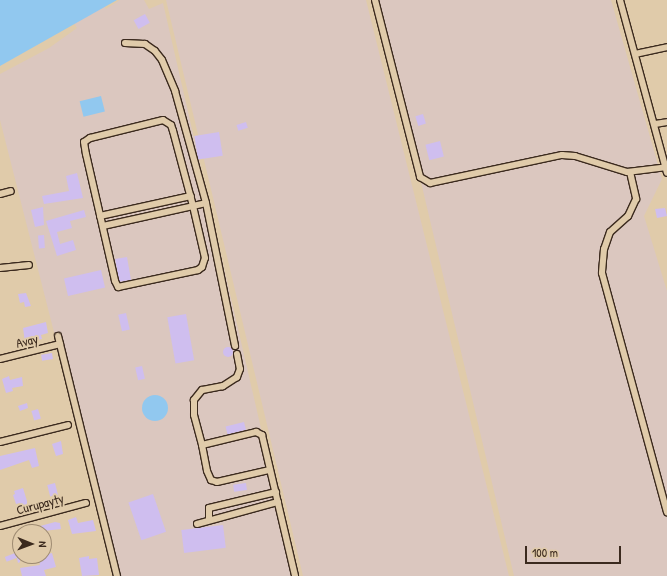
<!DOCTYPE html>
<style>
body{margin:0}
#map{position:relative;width:667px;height:576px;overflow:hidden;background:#e0cbaa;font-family:"Patrick Hand",sans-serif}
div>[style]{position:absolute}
.built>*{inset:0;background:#dbc7bf}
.water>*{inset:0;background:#91c8ef;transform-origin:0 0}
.round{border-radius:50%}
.building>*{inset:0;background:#cfbeef;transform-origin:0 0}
.roads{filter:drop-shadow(1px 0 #3b2a1e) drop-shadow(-1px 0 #3b2a1e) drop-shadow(0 1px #3b2a1e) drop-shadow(0 -1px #3b2a1e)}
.minor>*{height:6px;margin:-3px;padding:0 3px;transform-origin:3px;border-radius:3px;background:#e0cbaa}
span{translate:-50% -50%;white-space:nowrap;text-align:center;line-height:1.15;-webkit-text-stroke:4px #e0cbaa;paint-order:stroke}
.street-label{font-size:13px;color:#3b2a1e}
.north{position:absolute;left:12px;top:524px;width:40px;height:40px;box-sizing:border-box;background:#e0cbaa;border:1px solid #9e8b72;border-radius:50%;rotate:91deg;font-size:11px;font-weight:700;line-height:16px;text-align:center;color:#3b2a1e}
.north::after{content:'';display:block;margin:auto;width:14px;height:18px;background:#3b2a1e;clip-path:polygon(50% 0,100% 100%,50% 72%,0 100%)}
.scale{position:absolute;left:525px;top:546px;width:96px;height:18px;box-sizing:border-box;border:2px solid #3b2a1e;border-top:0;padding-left:5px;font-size:12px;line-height:14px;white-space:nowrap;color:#3b2a1e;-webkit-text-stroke:3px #e0cbaa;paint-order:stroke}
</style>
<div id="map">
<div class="built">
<i style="clip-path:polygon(61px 0,101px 0,106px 9px,120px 0,144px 0,149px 9px,163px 3px,295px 576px,116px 576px,0 120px,0 74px,49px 48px,77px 28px)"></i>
<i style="clip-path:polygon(166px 0,366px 0,509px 576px,303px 576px)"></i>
<i style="clip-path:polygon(378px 0,611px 0,662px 179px,644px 216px,667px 291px,667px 576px,514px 576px)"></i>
</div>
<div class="water">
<i style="clip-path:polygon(0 0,117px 0,0 66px)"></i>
<i style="left:101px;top:96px;width:16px;height:22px;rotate:76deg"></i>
<i class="round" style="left:142px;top:395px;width:26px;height:26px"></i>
</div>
<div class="building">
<i style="left:145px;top:14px;width:10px;height:13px;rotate:61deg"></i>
<i style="left:423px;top:114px;width:10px;height:8px;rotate:73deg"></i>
<i style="left:246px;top:122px;width:6px;height:10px;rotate:72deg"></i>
<i style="left:219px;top:132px;width:24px;height:25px;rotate:81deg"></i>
<i style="left:440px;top:141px;width:16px;height:15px;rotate:76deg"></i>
<i style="clip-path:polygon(77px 173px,83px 198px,44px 204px,42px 196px,69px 191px,66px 176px)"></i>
<i style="clip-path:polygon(43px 207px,44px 225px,35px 227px,31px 210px)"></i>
<i style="clip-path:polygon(665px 208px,667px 216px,657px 218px,655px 209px)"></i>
<i style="clip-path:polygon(84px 210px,86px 217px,70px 221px,72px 228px,57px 232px,60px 244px,73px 240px,76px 250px,57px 256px,46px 221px)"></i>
<i style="left:44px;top:235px;width:13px;height:6px;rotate:86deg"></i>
<i style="left:127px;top:257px;width:23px;height:12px;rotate:80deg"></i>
<i style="left:101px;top:270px;width:18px;height:38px;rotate:77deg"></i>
<i style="clip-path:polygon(26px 293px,31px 306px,25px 307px,24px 302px,20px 303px,18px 294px)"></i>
<i style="left:126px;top:313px;width:17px;height:8px;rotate:77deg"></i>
<i style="left:186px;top:314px;width:47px;height:19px;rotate:80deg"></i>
<i style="clip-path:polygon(46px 322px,48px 333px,41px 335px,42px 339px,25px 342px,23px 328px)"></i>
<i class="round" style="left:223px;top:347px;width:10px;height:10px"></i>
<i style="left:52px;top:353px;width:6px;height:11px;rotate:81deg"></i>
<i style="left:142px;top:366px;width:13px;height:7px;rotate:77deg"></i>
<i style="clip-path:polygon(9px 376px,10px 380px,22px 377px,23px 386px,12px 388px,13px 391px,6px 393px,2px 379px)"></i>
<i style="clip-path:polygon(27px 403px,28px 408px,20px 411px,18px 406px)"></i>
<i style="left:38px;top:409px;width:10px;height:7px;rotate:73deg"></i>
<i style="left:244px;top:422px;width:8px;height:19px;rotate:76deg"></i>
<i style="clip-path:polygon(61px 441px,63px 454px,56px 456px,52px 444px)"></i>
<i style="clip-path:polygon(35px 448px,39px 466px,32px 468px,29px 460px,0 470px,0 456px)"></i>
<i style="left:55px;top:483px;width:12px;height:8px;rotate:76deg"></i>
<i style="left:246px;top:483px;width:7px;height:13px;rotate:82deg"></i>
<i style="clip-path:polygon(23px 488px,27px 501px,27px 505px,21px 506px,20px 503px,16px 504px,13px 495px,15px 494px,14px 491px)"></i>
<i style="left:153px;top:494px;width:40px;height:26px;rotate:71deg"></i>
<i style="clip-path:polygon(76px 517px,78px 523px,93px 520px,96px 531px,72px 534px,68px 520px)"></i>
<i style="clip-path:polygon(55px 522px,60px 523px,61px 529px,34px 532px,33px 528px)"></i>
<i style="left:223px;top:525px;width:23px;height:42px;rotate:83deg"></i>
<i style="clip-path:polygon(20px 539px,20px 562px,18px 563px,13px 541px)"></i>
<i style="left:15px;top:553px;width:5px;height:11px;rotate:68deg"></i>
<i style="clip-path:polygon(52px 553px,56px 567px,44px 570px,46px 576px,22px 576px,20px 568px,40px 565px,38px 557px)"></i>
<i style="clip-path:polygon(89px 556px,89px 559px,97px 558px,99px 575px,82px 576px,79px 558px)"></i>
</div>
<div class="roads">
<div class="minor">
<i style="left:375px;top:0;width:183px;rotate:75.7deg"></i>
<i style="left:420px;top:177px;width:12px;rotate:31deg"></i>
<i style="left:430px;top:183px;width:135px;rotate:-12deg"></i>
<i style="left:562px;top:155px;width:13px;rotate:4deg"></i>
<i style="left:575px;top:156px;width:54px;rotate:17.1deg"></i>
<i style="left:627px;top:172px;width:38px;rotate:-7deg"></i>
<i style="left:620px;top:0;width:179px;rotate:74.8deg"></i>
<i style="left:125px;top:43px;width:20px;rotate:3deg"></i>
<i style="left:145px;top:44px;width:12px;rotate:35deg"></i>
<i style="left:155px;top:51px;width:11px;rotate:52deg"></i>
<i style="left:162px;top:60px;width:34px;rotate:67deg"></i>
<i style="left:175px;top:91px;width:116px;rotate:74.5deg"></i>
<i style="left:206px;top:203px;width:146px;rotate:78.5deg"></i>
<i style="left:635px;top:54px;width:33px;rotate:-12deg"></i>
<i style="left:655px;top:124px;width:12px;rotate:-9deg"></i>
<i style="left:630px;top:172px;width:28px;rotate:77deg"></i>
<i style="left:636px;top:199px;width:19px;rotate:115deg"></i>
<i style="left:628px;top:216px;width:24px;rotate:138deg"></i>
<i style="left:610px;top:232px;width:18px;rotate:109deg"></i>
<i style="left:604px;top:249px;width:24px;rotate:95deg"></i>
<i style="left:602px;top:273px;width:248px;rotate:74.8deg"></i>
<i style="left:0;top:194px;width:11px;rotate:-15deg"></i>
<i style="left:100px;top:216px;width:93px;rotate:-12.4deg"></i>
<i style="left:103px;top:226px;width:92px;rotate:-12.5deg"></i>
<i style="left:193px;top:206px;width:78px;rotate:-104.9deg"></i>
<i style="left:173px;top:131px;width:6px;rotate:-108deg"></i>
<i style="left:171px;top:125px;width:9px;rotate:-148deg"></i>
<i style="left:163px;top:120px;width:75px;rotate:166.1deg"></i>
<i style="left:90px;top:138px;width:7px;rotate:146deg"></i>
<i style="left:84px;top:142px;width:12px;rotate:81deg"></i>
<i style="left:86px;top:154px;width:130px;rotate:77.1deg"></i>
<i style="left:115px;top:281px;width:7px;rotate:63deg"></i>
<i style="left:118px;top:287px;width:82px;rotate:-12deg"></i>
<i style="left:198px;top:270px;width:5px;rotate:-37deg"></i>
<i style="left:202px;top:267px;width:9px;rotate:-72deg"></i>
<i style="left:205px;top:258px;width:53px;rotate:-103deg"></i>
<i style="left:193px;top:206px;width:13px;rotate:-13deg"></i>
<i style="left:0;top:268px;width:29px;rotate:-6deg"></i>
<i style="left:58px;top:336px;width:247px;rotate:76.2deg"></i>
<i style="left:237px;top:354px;width:15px;rotate:79deg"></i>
<i style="left:240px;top:369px;width:9px;rotate:111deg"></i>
<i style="left:237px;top:377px;width:17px;rotate:147deg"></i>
<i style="left:223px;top:386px;width:21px;rotate:169deg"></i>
<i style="left:202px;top:390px;width:13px;rotate:129deg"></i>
<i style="left:194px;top:400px;width:15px;rotate:90deg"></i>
<i style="left:194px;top:415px;width:31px;rotate:75deg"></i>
<i style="left:202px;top:445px;width:56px;rotate:-13.5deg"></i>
<i style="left:256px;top:432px;width:7px;rotate:27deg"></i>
<i style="left:262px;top:435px;width:145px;rotate:76.8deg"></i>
<i style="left:0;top:359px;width:62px;rotate:-14deg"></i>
<i style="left:0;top:442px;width:70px;rotate:-14deg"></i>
<i style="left:202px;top:445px;width:26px;rotate:79deg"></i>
<i style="left:207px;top:471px;width:10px;rotate:66deg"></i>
<i style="left:211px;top:480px;width:6px;rotate:18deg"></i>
<i style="left:217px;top:482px;width:53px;rotate:-13deg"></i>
<i style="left:209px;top:520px;width:12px;rotate:-90deg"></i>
<i style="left:209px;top:508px;width:69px;rotate:-13.4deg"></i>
<i style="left:197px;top:524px;width:84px;rotate:-15.2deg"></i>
<i style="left:0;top:526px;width:89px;rotate:-15deg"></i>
</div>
</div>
<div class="street-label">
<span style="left:27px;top:341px;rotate:-14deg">Avay</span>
<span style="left:40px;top:504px;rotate:-15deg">Curupayty</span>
</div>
<div class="north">N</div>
<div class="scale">100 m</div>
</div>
